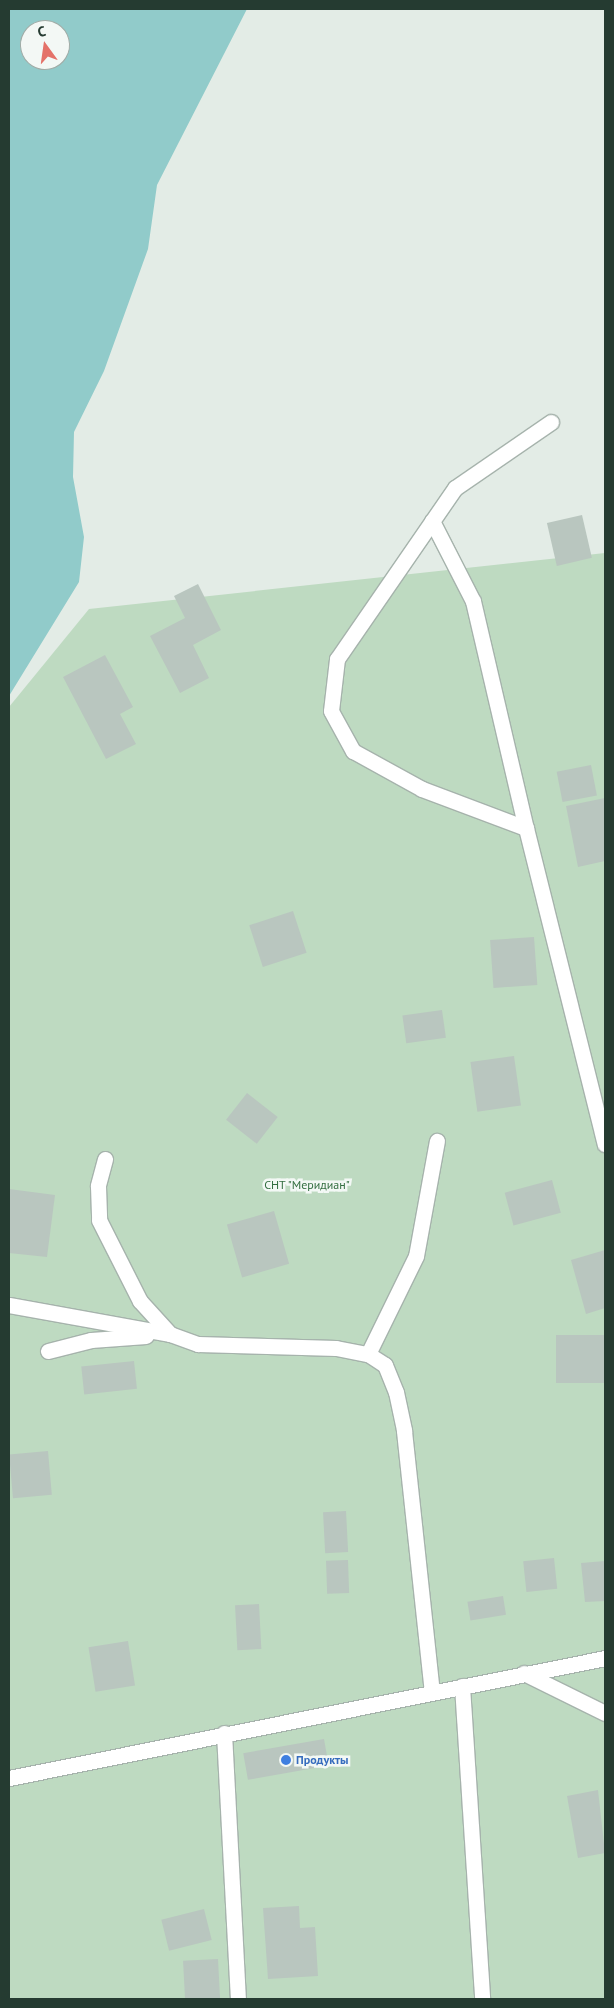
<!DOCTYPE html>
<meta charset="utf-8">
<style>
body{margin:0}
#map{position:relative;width:614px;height:2008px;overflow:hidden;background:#e3ece6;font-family:"PT Sans",sans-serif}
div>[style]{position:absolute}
.green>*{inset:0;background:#bedac1}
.water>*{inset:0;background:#91cbca}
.building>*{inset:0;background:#b9c6bf;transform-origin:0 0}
.roads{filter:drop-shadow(1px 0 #a6b3ac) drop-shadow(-1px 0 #a6b3ac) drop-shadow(0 1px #a6b3ac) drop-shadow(0 -1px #a6b3ac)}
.minor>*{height:15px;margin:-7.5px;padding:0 7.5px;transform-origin:7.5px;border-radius:7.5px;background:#fff}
.dots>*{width:14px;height:14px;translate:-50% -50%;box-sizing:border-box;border:2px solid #f3f8f5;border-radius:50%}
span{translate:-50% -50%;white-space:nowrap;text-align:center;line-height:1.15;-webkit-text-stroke:5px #f3f8f5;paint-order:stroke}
.park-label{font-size:12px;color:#336e40}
.shop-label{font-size:12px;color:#366cbe;font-weight:700}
.left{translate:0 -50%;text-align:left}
.frame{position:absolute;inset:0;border:10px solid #253b31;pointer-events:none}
.north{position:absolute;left:20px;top:20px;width:50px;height:50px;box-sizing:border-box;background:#f3f8f5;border:1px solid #a1aca7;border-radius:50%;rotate:346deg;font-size:14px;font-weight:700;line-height:20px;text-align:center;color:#253b31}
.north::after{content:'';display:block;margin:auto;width:18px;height:22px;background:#e47269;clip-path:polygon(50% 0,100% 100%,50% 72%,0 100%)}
</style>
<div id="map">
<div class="green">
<i style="clip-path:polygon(605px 553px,605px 1999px,9px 1999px,9px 707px,89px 609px)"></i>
</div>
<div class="water">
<i style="clip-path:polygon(evenodd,9px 9px,247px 9px,157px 185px,148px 249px,104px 371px,74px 432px,73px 477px,84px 537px,79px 582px,9px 696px,9px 9px,30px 30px,60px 30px,60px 60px,30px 60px,30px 30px)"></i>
</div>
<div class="building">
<i style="left:582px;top:515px;width:44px;height:36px;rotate:77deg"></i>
<i style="clip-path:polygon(198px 584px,221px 630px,193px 645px,209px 678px,180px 693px,150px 636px,185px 618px,174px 596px)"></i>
<i style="clip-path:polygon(105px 655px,133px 707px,120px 714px,136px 744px,106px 759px,63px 677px)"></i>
<i style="left:591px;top:765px;width:31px;height:35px;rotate:79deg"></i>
<i style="clip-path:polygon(605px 798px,605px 861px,578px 867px,566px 806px)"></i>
<i style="left:293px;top:911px;width:44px;height:46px;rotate:72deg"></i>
<i style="left:534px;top:937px;width:48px;height:44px;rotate:86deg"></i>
<i style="left:442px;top:1010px;width:28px;height:40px;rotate:82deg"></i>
<i style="left:514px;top:1056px;width:50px;height:44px;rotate:82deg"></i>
<i style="left:247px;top:1093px;width:39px;height:34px;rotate:38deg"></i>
<i style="left:552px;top:1180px;width:34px;height:49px;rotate:75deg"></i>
<i style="clip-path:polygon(9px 1189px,55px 1195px,47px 1257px,9px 1253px)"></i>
<i style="left:274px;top:1211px;width:55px;height:49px;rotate:74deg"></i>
<i style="clip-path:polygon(605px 1250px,605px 1308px,586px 1314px,571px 1260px)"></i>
<i style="left:605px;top:1335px;width:48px;height:49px;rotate:90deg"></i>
<i style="left:134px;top:1361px;width:28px;height:53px;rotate:84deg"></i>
<i style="left:48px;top:1451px;width:44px;height:39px;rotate:85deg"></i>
<i style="left:346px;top:1511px;width:41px;height:23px;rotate:87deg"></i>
<i style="left:554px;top:1558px;width:31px;height:31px;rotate:84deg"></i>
<i style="left:348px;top:1560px;width:33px;height:22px;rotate:88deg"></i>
<i style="clip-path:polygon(605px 1561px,605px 1601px,585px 1602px,581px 1563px)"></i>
<i style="left:503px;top:1596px;width:19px;height:36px;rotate:81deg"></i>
<i style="left:259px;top:1604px;width:45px;height:24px;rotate:87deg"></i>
<i style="left:128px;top:1641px;width:45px;height:40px;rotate:81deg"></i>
<i style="left:324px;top:1739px;width:27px;height:82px;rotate:80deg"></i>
<i style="clip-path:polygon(598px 1790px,605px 1853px,578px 1858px,567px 1796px)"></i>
<i style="clip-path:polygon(299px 1906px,300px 1928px,315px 1927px,318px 1976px,268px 1979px,263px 1908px)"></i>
<i style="left:204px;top:1909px;width:32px;height:44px;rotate:76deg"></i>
<i style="left:218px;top:1959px;width:40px;height:35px;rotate:87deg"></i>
</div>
<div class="roads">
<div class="minor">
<i style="left:551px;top:422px;width:116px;rotate:145.5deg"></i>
<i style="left:455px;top:488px;width:208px;rotate:124.6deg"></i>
<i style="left:337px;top:659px;width:52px;rotate:96.6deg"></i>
<i style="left:331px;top:711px;width:46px;rotate:61.2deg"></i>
<i style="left:353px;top:751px;width:79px;rotate:28.8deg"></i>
<i style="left:422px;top:789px;width:111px;rotate:20.6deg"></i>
<i style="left:526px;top:828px;width:326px;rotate:76deg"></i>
<i style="left:432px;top:521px;width:90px;rotate:62.9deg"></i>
<i style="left:473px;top:601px;width:233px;rotate:76.9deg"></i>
<i style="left:105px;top:1159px;width:28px;rotate:105deg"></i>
<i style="left:98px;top:1186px;width:34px;rotate:88deg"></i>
<i style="left:99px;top:1220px;width:91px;rotate:63.2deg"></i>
<i style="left:140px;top:1301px;width:45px;rotate:47.7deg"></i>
<i style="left:170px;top:1334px;width:30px;rotate:20deg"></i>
<i style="left:198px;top:1344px;width:138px;rotate:1.7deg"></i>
<i style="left:336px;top:1348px;width:33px;rotate:11deg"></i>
<i style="left:368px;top:1354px;width:20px;rotate:33deg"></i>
<i style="left:385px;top:1365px;width:29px;rotate:68deg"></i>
<i style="left:396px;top:1392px;width:40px;rotate:78deg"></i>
<i style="left:404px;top:1431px;width:262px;rotate:83.9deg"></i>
<i style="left:9px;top:1305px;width:164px;rotate:10.2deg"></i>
<i style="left:48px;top:1351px;width:44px;rotate:-14.3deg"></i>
<i style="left:91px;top:1340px;width:55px;rotate:-4.2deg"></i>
<i style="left:368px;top:1354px;width:109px;rotate:-63.9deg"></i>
<i style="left:416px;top:1256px;width:117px;rotate:-79.7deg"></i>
<i style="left:524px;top:1673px;width:90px;rotate:26.3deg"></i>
<i style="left:462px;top:1686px;width:314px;rotate:86.3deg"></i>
<i style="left:224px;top:1733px;width:266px;rotate:87deg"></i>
<i style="left:9px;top:1778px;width:608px;rotate:-11.38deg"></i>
</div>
</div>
<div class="dots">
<i style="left:286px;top:1760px;background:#3f7fe0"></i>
</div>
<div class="park-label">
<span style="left:307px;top:1185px">СНТ "Меридиан"</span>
</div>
<div class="shop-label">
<span class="left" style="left:296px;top:1760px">Продукты</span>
</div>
<div class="frame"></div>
<div class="north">С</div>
</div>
